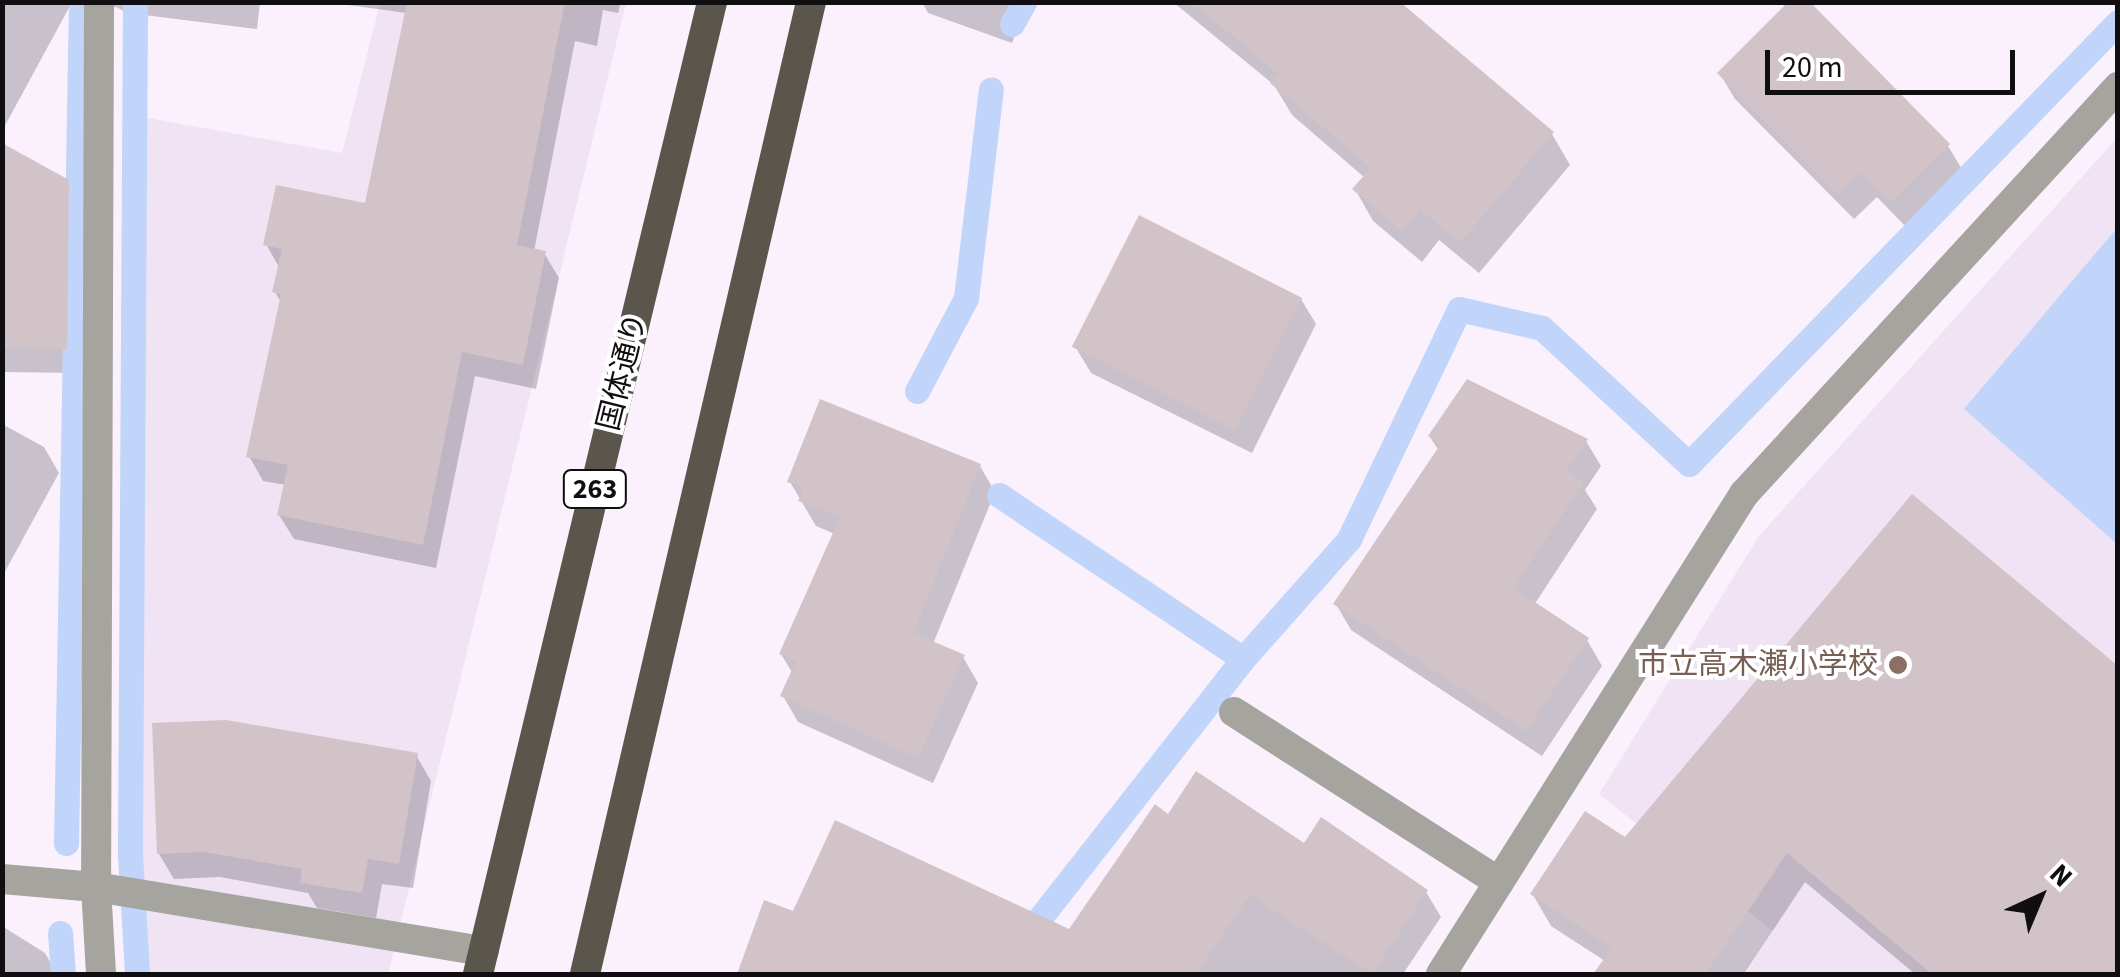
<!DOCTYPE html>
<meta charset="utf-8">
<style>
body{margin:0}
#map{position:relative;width:2120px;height:977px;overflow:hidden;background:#faf1fd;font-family:"Source Sans 3","Noto Sans JP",sans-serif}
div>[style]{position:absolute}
.built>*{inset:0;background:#efe3f4}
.water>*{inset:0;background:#c0d5f9}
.shadow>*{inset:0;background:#0003}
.stream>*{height:25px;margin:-12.5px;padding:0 12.5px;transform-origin:12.5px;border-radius:12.5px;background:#c0d5f9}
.building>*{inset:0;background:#d1c3c8;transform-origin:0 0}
.minor>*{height:30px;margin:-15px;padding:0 15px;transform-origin:15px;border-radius:15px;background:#a6a49f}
.trunk>*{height:30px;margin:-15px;padding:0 15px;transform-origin:15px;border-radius:15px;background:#5b564c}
.dots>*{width:28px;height:28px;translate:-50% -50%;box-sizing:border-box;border:5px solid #fff;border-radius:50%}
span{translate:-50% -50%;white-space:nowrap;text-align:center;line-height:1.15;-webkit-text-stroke:8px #fff;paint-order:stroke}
.shield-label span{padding:2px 8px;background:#fff;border:2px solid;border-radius:8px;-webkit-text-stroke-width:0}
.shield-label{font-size:28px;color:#100e11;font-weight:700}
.street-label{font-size:30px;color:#100e11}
.education-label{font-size:30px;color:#785e54}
.right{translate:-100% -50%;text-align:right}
.frame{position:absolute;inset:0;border:5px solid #100e11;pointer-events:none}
.north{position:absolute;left:1990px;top:847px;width:100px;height:100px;-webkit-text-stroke:8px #fff;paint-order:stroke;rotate:44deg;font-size:28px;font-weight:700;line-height:40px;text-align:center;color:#100e11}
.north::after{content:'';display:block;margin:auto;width:35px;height:45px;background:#100e11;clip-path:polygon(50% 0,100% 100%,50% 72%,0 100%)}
.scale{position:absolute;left:1765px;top:50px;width:250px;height:45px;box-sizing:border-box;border:5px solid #100e11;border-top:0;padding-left:12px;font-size:30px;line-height:35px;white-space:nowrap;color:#100e11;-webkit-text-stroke:8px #fff;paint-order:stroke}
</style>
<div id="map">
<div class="built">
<i style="clip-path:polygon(380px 3px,626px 3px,388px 974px,139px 974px,126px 114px,342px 153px)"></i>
<i style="clip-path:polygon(2117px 138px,2117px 974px,1745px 974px,1773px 931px,1599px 794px,1759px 536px)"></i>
</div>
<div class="water">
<i style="clip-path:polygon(2117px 228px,2117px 544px,1964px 409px)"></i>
</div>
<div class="shadow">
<i style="clip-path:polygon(2px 2px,260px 2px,257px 29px,128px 13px,116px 7px,70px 6px,2px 131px)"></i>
<i style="clip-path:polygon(325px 2px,621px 2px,618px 13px,603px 10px,597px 46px,575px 41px,534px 251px,544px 253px,559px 278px,536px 389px,475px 376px,436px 568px,294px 539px,279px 515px,286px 485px,263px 481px,249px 456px,281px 302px,275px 292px,280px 269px,266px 244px,367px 206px,407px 13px)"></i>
<i style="clip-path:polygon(922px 2px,1027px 2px,1012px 43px,928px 13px)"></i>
<i style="clip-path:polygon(1173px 2px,1366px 2px,1552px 134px,1570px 165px,1479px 273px,1439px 240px,1422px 262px,1373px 221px,1355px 189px,1365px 178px,1292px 115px,1274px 85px)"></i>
<i style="clip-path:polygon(1720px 74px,1948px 146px,1963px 171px,1906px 227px,1877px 197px,1854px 219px,1735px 99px)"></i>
<i style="clip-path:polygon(2px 146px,68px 182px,82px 207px,80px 373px,2px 372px)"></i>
<i style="clip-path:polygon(1301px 299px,1316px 324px,1252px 453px,1091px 373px,1076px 348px)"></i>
<i style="clip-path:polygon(2px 424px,44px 447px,59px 473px,2px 577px)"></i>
<i style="clip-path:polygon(1430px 437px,1586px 441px,1601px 466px,1585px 490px,1597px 509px,1534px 605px,1587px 640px,1602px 666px,1542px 756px,1351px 630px,1336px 604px,1439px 451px)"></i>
<i style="clip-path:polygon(980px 466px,995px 492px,933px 644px,963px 657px,978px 683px,933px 783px,798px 722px,783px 696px,793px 674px,781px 654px,835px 534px,816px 526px,790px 482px)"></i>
<i style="clip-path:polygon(2118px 669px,2118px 974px,1915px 974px,1805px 882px,1744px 974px,1596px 974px,1605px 961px,1551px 926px,1533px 895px,1626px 841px)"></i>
<i style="clip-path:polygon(416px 755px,431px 781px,413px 888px,382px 884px,376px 918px,317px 908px,308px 893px,220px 877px,174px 879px,159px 854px)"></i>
<i style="clip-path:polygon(1169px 817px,1304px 847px,1426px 892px,1441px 917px,1403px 974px,960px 974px,942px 963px,938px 974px,740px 974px,766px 903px,795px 914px,1070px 932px)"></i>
<i style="clip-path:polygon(2px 926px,45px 953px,57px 974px,2px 974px)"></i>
</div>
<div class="stream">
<i style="left:135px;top:2px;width:853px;rotate:90.34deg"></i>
<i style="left:130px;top:855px;width:119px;rotate:86.6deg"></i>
<i style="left:1012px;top:24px;width:25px;rotate:-61deg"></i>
<i style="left:917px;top:391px;width:105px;rotate:-62.2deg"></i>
<i style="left:966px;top:298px;width:210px;rotate:-83.2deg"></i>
<i style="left:999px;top:495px;width:294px;rotate:33.9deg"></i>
<i style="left:66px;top:843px;width:841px;rotate:-88.98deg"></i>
<i style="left:60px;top:933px;width:41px;rotate:85.8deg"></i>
<i style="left:996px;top:974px;width:400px;rotate:-51.9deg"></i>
<i style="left:1243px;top:659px;width:160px;rotate:-48.5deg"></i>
<i style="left:1349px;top:539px;width:255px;rotate:-64.4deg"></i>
<i style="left:1459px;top:309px;width:85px;rotate:12.9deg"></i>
<i style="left:1542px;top:328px;width:200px;rotate:42.8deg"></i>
<i style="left:1689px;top:464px;width:616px;rotate:-45.86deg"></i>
</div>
<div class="building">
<i style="clip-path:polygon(407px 2px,565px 2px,517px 245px,546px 251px,523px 365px,462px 352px,423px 545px,277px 515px,288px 465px,246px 457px,281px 294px,272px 292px,282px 249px,263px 245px,276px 185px,365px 203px)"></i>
<i style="clip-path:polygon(1191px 2px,1400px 2px,1554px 132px,1460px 243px,1420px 210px,1403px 232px,1352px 189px,1371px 168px,1270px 83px,1279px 74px)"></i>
<i style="clip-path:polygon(1788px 2px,1810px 2px,1950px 144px,1890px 203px,1861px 173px,1838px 195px,1717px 73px)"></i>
<i style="clip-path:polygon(2px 143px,69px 180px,67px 349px,2px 348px)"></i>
<i style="left:1139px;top:215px;width:183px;height:148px;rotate:27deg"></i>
<i style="clip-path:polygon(1467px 379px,1588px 439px,1567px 471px,1584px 482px,1514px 588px,1589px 638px,1526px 731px,1333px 604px,1440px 445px,1428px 436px)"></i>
<i style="clip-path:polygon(820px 399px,981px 464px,913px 633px,965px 655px,918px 758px,780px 696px,796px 661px,779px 654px,840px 517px,798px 501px,804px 488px,787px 482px)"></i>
<i style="clip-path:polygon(1912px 494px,2118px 666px,2118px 974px,1932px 974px,1787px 853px,1706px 974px,1593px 974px,1612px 948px,1530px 894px,1585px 811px,1625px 837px)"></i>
<i style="clip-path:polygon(226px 720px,418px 753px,399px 864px,368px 859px,362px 893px,300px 883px,302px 869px,204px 852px,157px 854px,152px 723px)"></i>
<i style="clip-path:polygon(1196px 771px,1304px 843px,1321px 817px,1428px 890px,1372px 974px,1250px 895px,1196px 974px,737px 974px,764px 900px,793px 911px,835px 820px,1069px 929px,1155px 804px,1168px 814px)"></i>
</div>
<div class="minor">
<i style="left:99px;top:2px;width:885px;rotate:90.19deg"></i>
<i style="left:96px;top:887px;width:87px;rotate:86.7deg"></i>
<i style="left:1234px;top:712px;width:315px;rotate:32.7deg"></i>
<i style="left:2px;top:879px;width:94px;rotate:4.9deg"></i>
<i style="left:96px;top:887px;width:393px;rotate:9.4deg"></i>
<i style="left:1441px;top:974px;width:568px;rotate:-57.74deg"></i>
<i style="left:1744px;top:494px;width:553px;rotate:-47.42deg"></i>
</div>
<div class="trunk">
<i style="left:478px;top:974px;width:1000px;rotate:-76.46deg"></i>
<i style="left:585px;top:974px;width:998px;rotate:-76.91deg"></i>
</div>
<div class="dots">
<i style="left:1898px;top:665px;background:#8d6e63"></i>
</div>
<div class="shield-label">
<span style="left:595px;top:489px">263</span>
</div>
<div class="street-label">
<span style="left:623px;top:372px;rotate:-76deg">国体通り</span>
</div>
<div class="education-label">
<span class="right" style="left:1878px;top:665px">市立高木瀬小学校</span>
</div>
<div class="frame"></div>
<div class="north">N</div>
<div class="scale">20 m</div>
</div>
